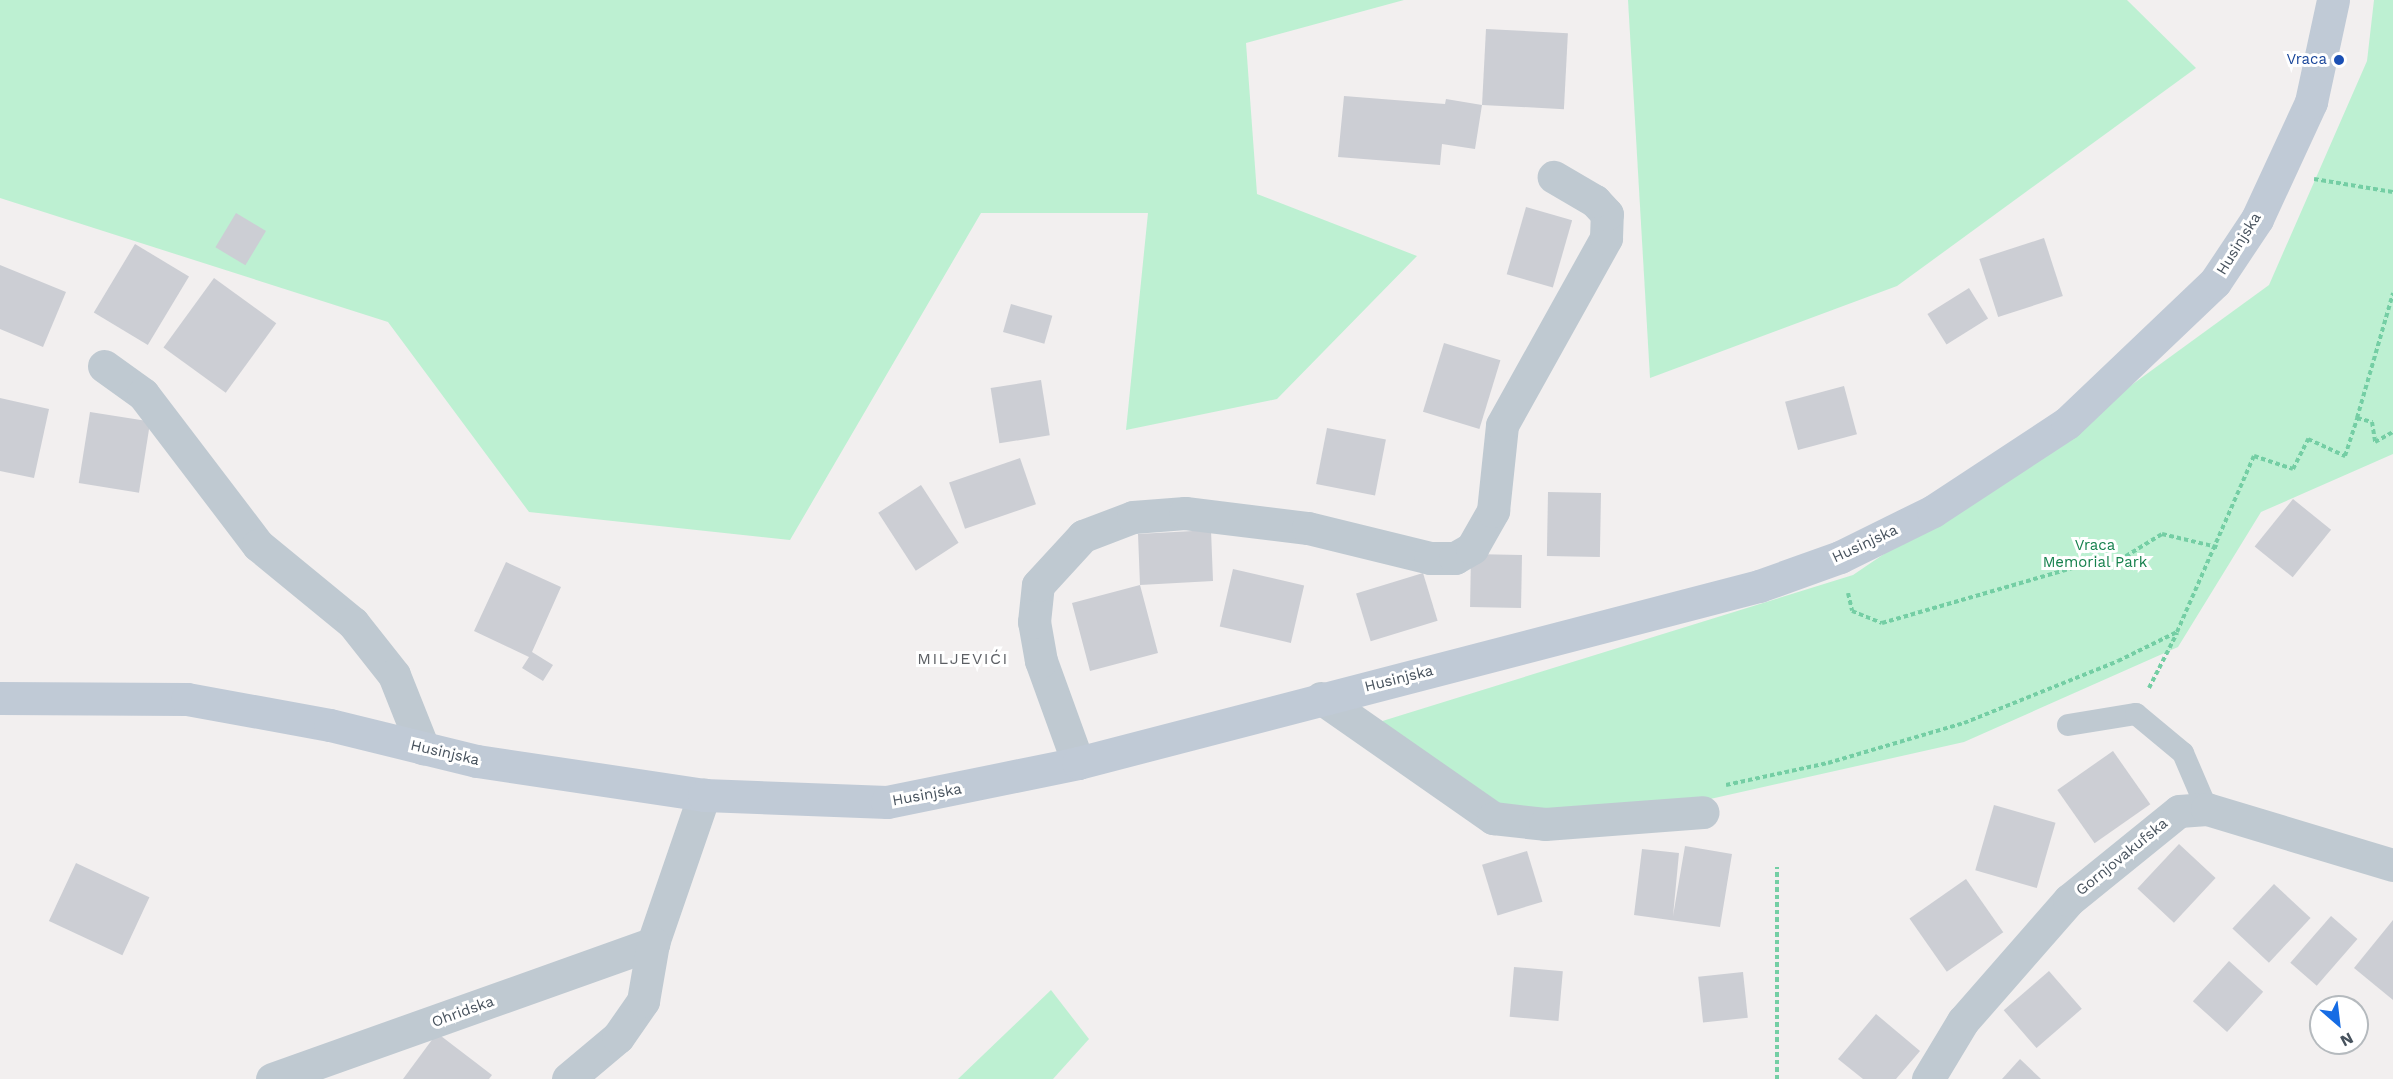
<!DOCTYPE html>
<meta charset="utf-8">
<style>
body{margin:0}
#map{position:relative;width:2393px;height:1079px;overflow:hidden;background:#f2efef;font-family:"Work Sans",sans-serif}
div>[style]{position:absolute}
.green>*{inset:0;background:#bdf0d2}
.building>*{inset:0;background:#ccced4;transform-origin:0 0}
.path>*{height:4px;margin-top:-2px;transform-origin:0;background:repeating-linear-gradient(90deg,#74cea4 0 4.5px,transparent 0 7.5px)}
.lane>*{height:22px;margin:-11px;padding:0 11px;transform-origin:11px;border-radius:11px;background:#bfc9d1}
.street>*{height:33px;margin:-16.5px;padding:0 16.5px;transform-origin:16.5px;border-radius:16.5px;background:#bfc9d1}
.secondary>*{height:33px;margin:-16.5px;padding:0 16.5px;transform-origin:16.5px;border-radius:16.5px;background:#c0cad6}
.dots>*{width:16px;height:16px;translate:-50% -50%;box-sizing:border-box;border:3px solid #fff;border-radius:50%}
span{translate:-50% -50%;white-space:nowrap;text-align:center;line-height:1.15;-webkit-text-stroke:6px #fff;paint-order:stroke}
.transit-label{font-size:15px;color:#164399}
.right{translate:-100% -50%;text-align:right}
.street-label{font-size:15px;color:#47525d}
.park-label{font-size:15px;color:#16804d}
.neighbourhood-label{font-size:16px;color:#5c5f64;letter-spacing:1.5px}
.north{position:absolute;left:2309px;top:995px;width:60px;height:60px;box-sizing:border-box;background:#fff;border:2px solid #b5babe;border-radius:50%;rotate:152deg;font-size:16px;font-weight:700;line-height:24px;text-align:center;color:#47525d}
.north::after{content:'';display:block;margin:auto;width:21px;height:27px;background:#166ce4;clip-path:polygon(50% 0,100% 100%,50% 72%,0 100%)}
</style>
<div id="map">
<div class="green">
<i style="clip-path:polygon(0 0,1404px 0,1246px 43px,1257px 194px,1417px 256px,1277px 399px,1126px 430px,1148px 213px,981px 213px,790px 540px,529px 512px,388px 322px,0 198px)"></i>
<i style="clip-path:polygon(1628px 0,2127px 0,2196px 68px,1897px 286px,1650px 378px)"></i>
<i style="clip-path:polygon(2374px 0,2393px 0,2393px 454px,2261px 512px,2178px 647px,1964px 742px,1688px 804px,1515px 813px,1376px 723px,1853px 575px,2104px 405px,2269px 285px,2367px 61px)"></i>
<i style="clip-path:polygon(1051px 990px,1089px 1039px,1053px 1079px,958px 1079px)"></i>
</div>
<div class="building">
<i style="left:1486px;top:29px;width:82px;height:76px;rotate:3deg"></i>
<i style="clip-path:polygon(1344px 96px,1445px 104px,1446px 99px,1482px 105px,1475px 149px,1442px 144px,1440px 165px,1338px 157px)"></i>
<i style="left:1526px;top:207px;width:48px;height:70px;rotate:16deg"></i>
<i style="left:236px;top:213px;width:35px;height:40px;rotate:31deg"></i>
<i style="left:2044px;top:238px;width:61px;height:68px;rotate:72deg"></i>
<i style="left:135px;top:244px;width:63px;height:80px;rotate:31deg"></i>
<i style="clip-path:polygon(0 265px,66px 292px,43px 347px,0 329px)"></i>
<i style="left:214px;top:278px;width:77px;height:86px;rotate:36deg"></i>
<i style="left:1969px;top:288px;width:36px;height:49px;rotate:58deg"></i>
<i style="left:1011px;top:304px;width:43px;height:29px;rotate:16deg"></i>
<i style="left:1444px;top:343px;width:59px;height:72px;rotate:17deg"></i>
<i style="left:1041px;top:380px;width:56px;height:51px;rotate:81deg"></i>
<i style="left:1844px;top:386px;width:50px;height:61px;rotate:75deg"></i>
<i style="clip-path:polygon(0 398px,49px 409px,34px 478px,0 471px)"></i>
<i style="left:90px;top:412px;width:61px;height:72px;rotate:9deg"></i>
<i style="left:1327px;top:428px;width:60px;height:57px;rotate:11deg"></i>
<i style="left:1020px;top:458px;width:49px;height:75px;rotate:71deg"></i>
<i style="left:921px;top:485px;width:69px;height:51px;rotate:57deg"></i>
<i style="left:1548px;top:492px;width:53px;height:64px;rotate:1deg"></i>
<i style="left:2293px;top:499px;width:49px;height:61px;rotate:39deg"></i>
<i style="clip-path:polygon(1211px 530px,1213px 581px,1140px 585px,1158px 653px,1090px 671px,1072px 603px,1140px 585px,1138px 534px)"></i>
<i style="left:1471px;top:554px;width:51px;height:53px;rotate:1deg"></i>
<i style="clip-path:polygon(506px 562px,561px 587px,532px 652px,553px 665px,543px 681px,522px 668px,529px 657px,474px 631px)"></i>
<i style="left:1233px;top:569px;width:73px;height:59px;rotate:13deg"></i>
<i style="left:1423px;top:573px;width:50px;height:70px;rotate:73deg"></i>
<i style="left:2113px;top:751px;width:65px;height:68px;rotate:55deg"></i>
<i style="left:1994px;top:805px;width:64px;height:68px;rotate:16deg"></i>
<i style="left:2179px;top:844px;width:50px;height:61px;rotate:43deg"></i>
<i style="clip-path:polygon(1685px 846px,1732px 854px,1720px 927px,1634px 915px,1642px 849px,1679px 853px,1673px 916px)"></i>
<i style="left:1527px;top:851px;width:53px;height:47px;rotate:73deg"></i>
<i style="left:76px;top:863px;width:81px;height:64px;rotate:25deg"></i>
<i style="left:1966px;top:879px;width:65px;height:69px;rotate:55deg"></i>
<i style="left:2274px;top:884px;width:50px;height:61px;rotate:43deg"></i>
<i style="left:2331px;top:916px;width:35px;height:62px;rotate:41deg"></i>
<i style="clip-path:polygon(2393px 920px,2393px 1000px,2354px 968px)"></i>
<i style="left:2229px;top:961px;width:46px;height:54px;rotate:42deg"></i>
<i style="left:1514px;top:967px;width:49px;height:50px;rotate:5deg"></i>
<i style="left:2049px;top:971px;width:50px;height:60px;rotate:49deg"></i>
<i style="left:1743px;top:972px;width:46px;height:45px;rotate:84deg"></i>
<i style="clip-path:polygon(1876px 1014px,1920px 1051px,1896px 1079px,1863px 1079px,1838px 1059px)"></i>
<i style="clip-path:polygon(437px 1033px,492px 1075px,489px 1079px,403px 1079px)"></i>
<i style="clip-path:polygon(2020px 1059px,2041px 1079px,2002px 1079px)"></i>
</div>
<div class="path">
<i style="left:2314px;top:179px;width:80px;rotate:9.3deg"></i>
<i style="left:2357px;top:418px;width:130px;rotate:-73.9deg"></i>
<i style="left:1848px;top:593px;width:18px;rotate:77deg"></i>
<i style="left:1852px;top:611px;width:32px;rotate:22deg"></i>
<i style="left:1882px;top:623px;width:216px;rotate:-16.1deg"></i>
<i style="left:2090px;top:563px;width:23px;rotate:2deg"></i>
<i style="left:2113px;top:564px;width:57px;rotate:-31.5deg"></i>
<i style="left:2162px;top:534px;width:57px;rotate:13.3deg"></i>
<i style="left:2149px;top:688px;width:62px;rotate:-63deg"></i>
<i style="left:1726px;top:785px;width:104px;rotate:-12.2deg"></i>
<i style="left:1828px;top:763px;width:142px;rotate:-16.4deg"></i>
<i style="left:1964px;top:723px;width:166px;rotate:-21.9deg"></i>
<i style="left:2118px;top:661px;width:66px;rotate:-26.2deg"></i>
<i style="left:2177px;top:632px;width:192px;rotate:-66.4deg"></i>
<i style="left:2254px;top:456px;width:41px;rotate:18.4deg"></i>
<i style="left:2293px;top:469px;width:34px;rotate:-63deg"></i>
<i style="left:2308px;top:439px;width:41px;rotate:24.7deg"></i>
<i style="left:2345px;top:456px;width:40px;rotate:-72deg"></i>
<i style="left:2357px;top:418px;width:16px;rotate:15deg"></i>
<i style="left:2372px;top:422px;width:20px;rotate:81deg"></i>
<i style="left:2375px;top:442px;width:21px;rotate:-29deg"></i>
<i style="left:1777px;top:1079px;width:212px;rotate:-90deg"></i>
</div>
<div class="lane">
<i style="left:2068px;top:725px;width:69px;rotate:-9.2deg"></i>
<i style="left:2136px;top:714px;width:61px;rotate:39.7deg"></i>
<i style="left:2183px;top:753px;width:61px;rotate:66.8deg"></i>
</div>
<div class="street">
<i style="left:104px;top:366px;width:48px;rotate:35.7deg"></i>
<i style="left:143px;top:394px;width:190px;rotate:52.7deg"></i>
<i style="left:258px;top:545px;width:123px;rotate:39.4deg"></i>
<i style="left:353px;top:623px;width:66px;rotate:51.7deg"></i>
<i style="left:394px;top:675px;width:79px;rotate:68.3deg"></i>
<i style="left:1321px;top:698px;width:210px;rotate:34.9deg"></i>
<i style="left:1493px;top:818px;width:52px;rotate:6.6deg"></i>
<i style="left:1545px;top:824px;width:158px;rotate:-4.3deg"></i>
<i style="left:1078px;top:763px;width:109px;rotate:-109.9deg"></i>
<i style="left:1041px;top:661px;width:40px;rotate:-100deg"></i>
<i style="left:1034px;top:622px;width:37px;rotate:-84deg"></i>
<i style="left:1038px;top:585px;width:67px;rotate:-47.4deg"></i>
<i style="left:1083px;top:536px;width:53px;rotate:-20.8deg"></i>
<i style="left:1133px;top:517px;width:52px;rotate:-4.4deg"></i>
<i style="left:1185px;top:513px;width:124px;rotate:7deg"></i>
<i style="left:1308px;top:528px;width:126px;rotate:13.8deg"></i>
<i style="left:1430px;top:558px;width:25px"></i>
<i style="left:1455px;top:558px;width:20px;rotate:-30deg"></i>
<i style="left:1472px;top:548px;width:43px;rotate:-60.4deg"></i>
<i style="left:1493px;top:511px;width:86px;rotate:-84deg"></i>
<i style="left:1502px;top:425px;width:214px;rotate:-60.9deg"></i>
<i style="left:1606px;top:238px;width:24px;rotate:-88deg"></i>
<i style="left:1607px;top:214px;width:18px;rotate:-133deg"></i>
<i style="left:1595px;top:201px;width:48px;rotate:-149.7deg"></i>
<i style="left:272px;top:1079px;width:405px;rotate:-19.6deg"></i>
<i style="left:653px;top:943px;width:157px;rotate:-71deg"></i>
<i style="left:568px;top:1079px;width:65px;rotate:-40deg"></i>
<i style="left:618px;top:1037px;width:44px;rotate:-55.2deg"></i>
<i style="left:643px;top:1001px;width:59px;rotate:-80.2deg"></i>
<i style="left:1928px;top:1079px;width:68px;rotate:-58.9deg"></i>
<i style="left:1963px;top:1021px;width:161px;rotate:-48.8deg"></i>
<i style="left:2069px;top:900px;width:141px;rotate:-39deg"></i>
<i style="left:2179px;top:811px;width:28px;rotate:-4deg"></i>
<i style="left:2207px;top:809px;width:194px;rotate:16.8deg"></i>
</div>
<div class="secondary">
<i style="left:0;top:698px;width:187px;rotate:0.3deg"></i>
<i style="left:187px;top:699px;width:145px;rotate:10.3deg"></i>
<i style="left:330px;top:725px;width:151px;rotate:13.8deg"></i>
<i style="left:477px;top:761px;width:230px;rotate:8.5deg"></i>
<i style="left:704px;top:795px;width:183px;rotate:2.2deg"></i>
<i style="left:887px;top:802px;width:195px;rotate:-11.5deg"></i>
<i style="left:1078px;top:763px;width:704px;rotate:-14.57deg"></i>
<i style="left:1759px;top:586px;width:86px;rotate:-19.7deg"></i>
<i style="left:1840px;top:557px;width:104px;rotate:-26.3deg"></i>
<i style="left:1933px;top:511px;width:160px;rotate:-33.3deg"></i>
<i style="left:2067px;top:423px;width:204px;rotate:-43.6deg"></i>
<i style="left:2215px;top:282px;width:76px;rotate:-56.3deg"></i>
<i style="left:2257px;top:219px;width:129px;rotate:-65.2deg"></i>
<i style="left:2311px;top:102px;width:104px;rotate:-77.8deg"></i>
</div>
<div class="dots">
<i style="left:2339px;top:60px;background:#1a4fb4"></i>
</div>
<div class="transit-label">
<span class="right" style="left:2327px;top:60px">Vraca</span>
</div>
<div class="street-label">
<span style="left:2239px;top:244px;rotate:-58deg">Husinjska</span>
<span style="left:1865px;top:544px;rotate:-25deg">Husinjska</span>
<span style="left:1399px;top:679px;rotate:-14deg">Husinjska</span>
<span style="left:445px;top:753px;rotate:13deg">Husinjska</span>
<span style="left:927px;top:795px;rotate:-10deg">Husinjska</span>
<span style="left:2122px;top:857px;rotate:-39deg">Gornjovakufska</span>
<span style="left:463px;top:1012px;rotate:-20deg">Ohridska</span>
</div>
<div class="park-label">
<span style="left:2095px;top:554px">Vraca<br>Memorial Park</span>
</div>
<div class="neighbourhood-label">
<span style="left:963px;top:659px">MILJEVIĆI</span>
</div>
<div class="north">N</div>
</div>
